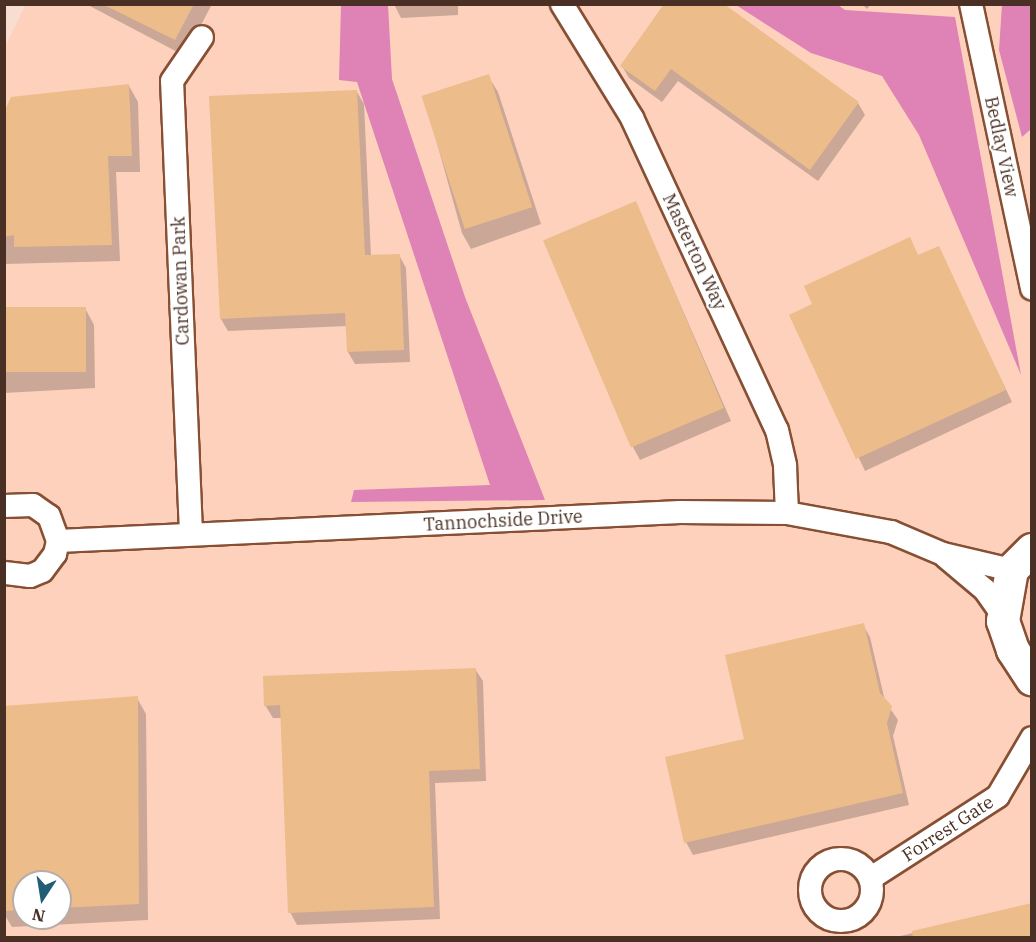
<!DOCTYPE html>
<style>
body{margin:0}
#map{position:relative;width:1036px;height:942px;overflow:hidden;background:#f8ddd0;font-family:"IBM Plex Serif",serif}
div>[style]{position:absolute}
.built>*{inset:0;background:#fdd1bc}
.forest>*{inset:0;background:#df82b5}
.shadow>*{inset:0;background:#0003}
.building>*{inset:0;background:#ecbc8a;transform-origin:0 0}
.roads{filter:drop-shadow(2px 0 #874f33) drop-shadow(-2px 0 #874f33) drop-shadow(0 2px #874f33) drop-shadow(0 -2px #874f33)}
.street>*{height:22px;margin:-11px;padding:0 11px;transform-origin:11px;border-radius:11px;background:#fff}
.street>.ring{margin:-11px;padding:0;box-sizing:content-box;background:none;border:22px solid #fff;border-radius:50%}
.secondary>*{height:32px;margin:-16px;padding:0 16px;transform-origin:16px;border-radius:16px;background:#fff}
span{translate:-50% -50%;white-space:nowrap;text-align:center;line-height:1.15;-webkit-text-stroke:4.5px #fff;paint-order:stroke}
.street-label{font-size:18px;color:#4a3024}
.frame{position:absolute;inset:0;border:6px solid #4a3024;pointer-events:none}
.north{position:absolute;left:12px;top:870px;width:60px;height:60px;box-sizing:border-box;background:#fff;border:2px solid #b7aca7;border-radius:50%;rotate:192deg;font-size:16px;font-weight:700;line-height:24px;text-align:center;color:#4a3024}
.north::after{content:'';display:block;margin:auto;width:21px;height:27px;background:#205e75;clip-path:polygon(50% 0,100% 100%,50% 72%,0 100%)}
</style>
<div id="map">
<div class="built">
<i style="clip-path:polygon(evenodd,26px 4px,1031px 5px,1031px 937px,5px 937px,4px 49px,26px 4px,24px 882px,60px 882px,60px 918px,24px 918px,24px 882px)"></i>
</div>
<div class="forest">
<i style="clip-path:polygon(341px 5px,388px 5px,392px 79px,465px 297px,545px 500px,351px 502px,354px 490px,490px 485px,357px 82px,339px 80px)"></i>
<i style="clip-path:polygon(736px 5px,838px 5px,845px 10px,955px 17px,1021px 375px,919px 135px,882px 76px,811px 53px)"></i>
<i style="clip-path:polygon(1002px 5px,1031px 5px,1031px 129px,1022px 137px,999px 50px)"></i>
</div>
<div class="shadow">
<i style="clip-path:polygon(86px 4px,212px 4px,185px 56px)"></i>
<i style="clip-path:polygon(458px 4px,458px 15px,401px 18px,394px 4px)"></i>
<i style="clip-path:polygon(666px 4px,858px 103px,865px 115px,818px 181px,678px 81px,662px 102px,629px 78px,622px 66px)"></i>
<i style="clip-path:polygon(862px 4px,871px 4px,867px 9px)"></i>
<i style="clip-path:polygon(488px 76px,498px 92px,541px 224px,471px 249px,462px 233px,425px 100px)"></i>
<i style="clip-path:polygon(129px 86px,138px 102px,140px 172px,116px 172px,120px 261px,4px 264px,4px 116px)"></i>
<i style="clip-path:polygon(357px 92px,364px 104px,371px 256px,399px 255px,406px 268px,410px 362px,355px 364px,348px 352px,347px 326px,228px 331px,221px 319px)"></i>
<i style="clip-path:polygon(636px 203px,731px 421px,640px 460px,633px 447px)"></i>
<i style="clip-path:polygon(909px 239px,919px 257px,938px 247px,1012px 402px,865px 471px,791px 316px,814px 305px)"></i>
<i style="clip-path:polygon(85px 308px,94px 325px,95px 388px,4px 393px,4px 310px)"></i>
<i style="clip-path:polygon(863px 625px,870px 637px,885px 701px,898px 720px,893px 736px,909px 805px,693px 855px,686px 842px,746px 741px)"></i>
<i style="clip-path:polygon(475px 669px,483px 681px,486px 781px,435px 783px,440px 919px,297px 925px,290px 912px,282px 718px,273px 718px,265px 705px)"></i>
<i style="clip-path:polygon(evenodd,137px 698px,146px 714px,148px 920px,12px 927px,4px 914px,4px 707px,137px 698px,24px 882px,60px 882px,60px 918px,24px 918px,24px 882px)"></i>
<i style="clip-path:polygon(1032px 905px,1032px 938px,892px 938px)"></i>
</div>
<div class="building">
<i style="clip-path:polygon(102px 4px,194px 4px,175px 40px)"></i>
<i style="clip-path:polygon(664px 4px,724px 4px,859px 102px,810px 170px,671px 69px,655px 91px,620px 66px)"></i>
<i style="left:489px;top:74px;width:140px;height:71px;rotate:72deg"></i>
<i style="clip-path:polygon(129px 84px,132px 156px,108px 156px,112px 245px,14px 247px,14px 235px,4px 237px,4px 112px,11px 97px)"></i>
<i style="clip-path:polygon(357px 90px,365px 255px,400px 254px,404px 350px,347px 352px,345px 313px,220px 319px,209px 96px)"></i>
<i style="left:636px;top:201px;width:225px;height:101px;rotate:67deg"></i>
<i style="clip-path:polygon(910px 237px,918px 255px,939px 246px,1006px 390px,856px 459px,789px 315px,812px 304px,804px 286px)"></i>
<i style="left:86px;top:307px;width:65px;height:82px;rotate:90deg"></i>
<i style="clip-path:polygon(864px 623px,880px 693px,892px 706px,887px 723px,903px 793px,684px 843px,665px 757px,744px 739px,725px 655px)"></i>
<i style="clip-path:polygon(476px 668px,480px 769px,429px 771px,434px 907px,288px 913px,280px 705px,264px 706px,263px 676px)"></i>
<i style="clip-path:polygon(138px 696px,139px 904px,60px 908px,60px 882px,24px 882px,24px 910px,4px 911px,4px 706px)"></i>
<i style="clip-path:polygon(1032px 903px,1032px 938px,913px 938px,912px 931px)"></i>
</div>
<div class="roads">
<div class="street">
<i style="left:562px;top:4px;width:134px;rotate:58.4deg"></i>
<i style="left:632px;top:118px;width:344px;rotate:65.1deg"></i>
<i style="left:777px;top:430px;width:37px;rotate:77deg"></i>
<i style="left:785px;top:466px;width:47px;rotate:87.6deg"></i>
<i style="left:971px;top:4px;width:291px;rotate:77.9deg"></i>
<i style="left:4px;top:506px;width:29px;rotate:-2deg"></i>
<i style="left:33px;top:505px;width:19px;rotate:35deg"></i>
<i style="left:49px;top:516px;width:27px;rotate:70deg"></i>
<i style="left:58px;top:541px;width:13px;rotate:103deg"></i>
<i style="left:55px;top:554px;width:21px;rotate:127deg"></i>
<i style="left:42px;top:571px;width:13px;rotate:157deg"></i>
<i style="left:30px;top:576px;width:26px;rotate:-173deg"></i>
<i style="left:191px;top:533px;width:452px;rotate:-92.4deg"></i>
<i style="left:172px;top:81px;width:53px;rotate:-55.7deg"></i>
<i style="left:58px;top:541px;width:623px;rotate:-2.67deg"></i>
<i style="left:680px;top:512px;width:107px;rotate:0.5deg"></i>
<i style="left:787px;top:513px;width:106px;rotate:10.4deg"></i>
<i style="left:891px;top:532px;width:56px;rotate:22.9deg"></i>
<i style="left:943px;top:554px;width:71px;rotate:13.1deg"></i>
<i style="left:946px;top:557px;width:51px;rotate:40.2deg"></i>
<i style="left:985px;top:590px;width:33px;rotate:55deg"></i>
<i class="ring" style="left:810px;top:859px;width:40px;height:40px"></i>
<i style="left:871px;top:878px;width:151px;rotate:-32.8deg"></i>
<i style="left:998px;top:796px;width:67px;rotate:-59.6deg"></i>
</div>
<div class="secondary">
<i style="left:1032px;top:550px;width:28px;rotate:135deg"></i>
<i style="left:1012px;top:570px;width:52px;rotate:100deg"></i>
<i style="left:1003px;top:621px;width:31px;rotate:71deg"></i>
<i style="left:1013px;top:650px;width:35px;rotate:57deg"></i>
</div>
</div>
<div class="street-label">
<span style="left:1001px;top:147px;rotate:78deg">Bedlay View</span>
<span style="left:694px;top:252px;rotate:65deg">Masterton Way</span>
<span style="left:181px;top:281px;rotate:-92deg">Cardowan Park</span>
<span style="left:503px;top:521px;rotate:-3deg">Tannochside Drive</span>
<span style="left:948px;top:829px;rotate:-33deg">Forrest Gate</span>
</div>
<div class="frame"></div>
<div class="north">N</div>
</div>
